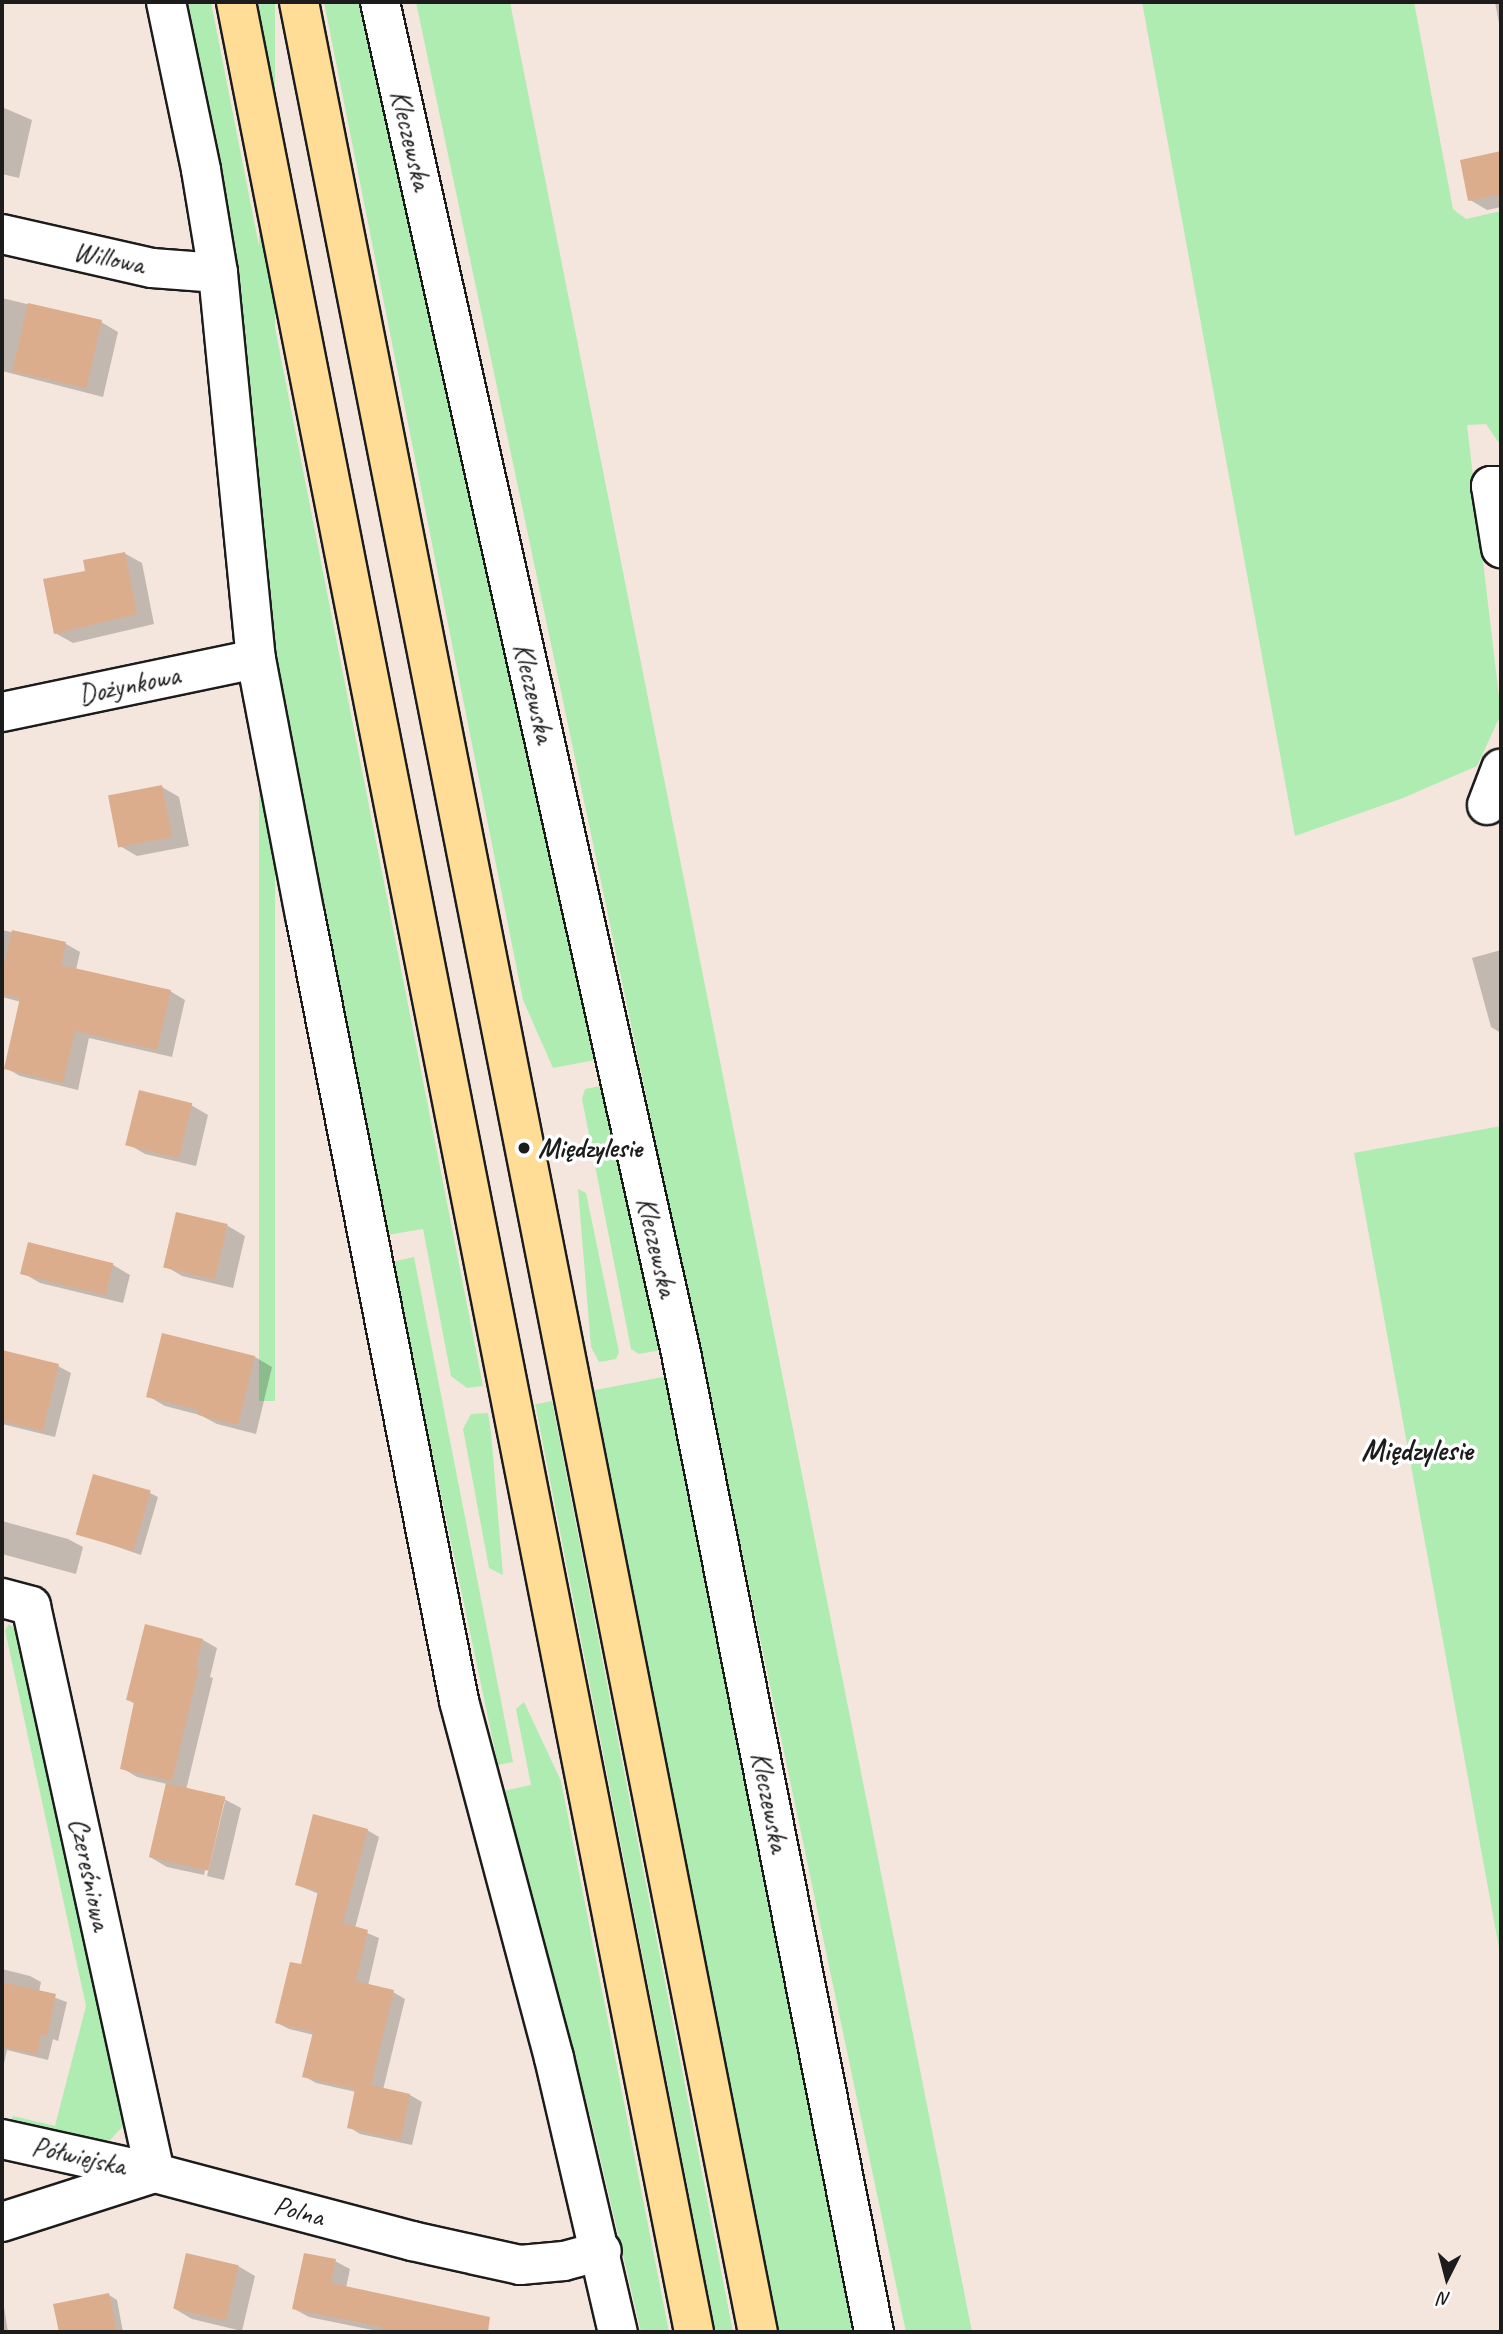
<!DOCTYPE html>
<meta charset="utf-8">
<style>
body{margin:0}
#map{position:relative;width:1503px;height:2334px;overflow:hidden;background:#f4e6dd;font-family:Caveat,sans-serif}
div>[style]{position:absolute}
.green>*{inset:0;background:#aeecb2;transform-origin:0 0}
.shadow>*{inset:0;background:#0003}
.building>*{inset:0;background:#dcad8d;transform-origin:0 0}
.roads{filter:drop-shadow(2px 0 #1c1c1c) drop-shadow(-2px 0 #1c1c1c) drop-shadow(0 2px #1c1c1c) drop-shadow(0 -2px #1c1c1c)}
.minor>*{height:38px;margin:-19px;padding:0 19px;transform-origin:19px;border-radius:19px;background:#fff}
.major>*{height:38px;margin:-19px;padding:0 19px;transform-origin:19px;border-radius:19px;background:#ffdd96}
.dots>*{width:19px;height:19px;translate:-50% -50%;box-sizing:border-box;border:4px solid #fff;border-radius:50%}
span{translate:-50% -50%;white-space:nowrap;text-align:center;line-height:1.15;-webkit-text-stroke:7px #fff;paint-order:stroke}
.street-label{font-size:28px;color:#1c1c1c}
.poi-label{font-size:28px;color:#1c1c1c;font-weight:700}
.left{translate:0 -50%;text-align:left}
.neighbourhood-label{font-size:30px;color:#1c1c1c;font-weight:700}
.frame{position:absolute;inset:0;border:4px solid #1c1c1c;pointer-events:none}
.north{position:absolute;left:1412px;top:2243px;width:70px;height:70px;-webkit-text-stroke:5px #fff;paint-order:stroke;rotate:186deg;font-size:19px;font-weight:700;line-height:28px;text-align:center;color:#1c1c1c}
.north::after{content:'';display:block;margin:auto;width:24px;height:32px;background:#1c1c1c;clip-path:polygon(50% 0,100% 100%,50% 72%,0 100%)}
</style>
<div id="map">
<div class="green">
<i style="clip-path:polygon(184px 2px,211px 2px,483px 1386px,467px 1388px,451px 1376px,423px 1229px,387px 1235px,281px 697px,267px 589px,235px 247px)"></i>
<i style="left:259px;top:2px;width:16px;height:1399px"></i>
<i style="clip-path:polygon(324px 2px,361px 2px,595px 1060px,553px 1068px,523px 1000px)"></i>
<i style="clip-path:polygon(416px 2px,510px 2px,972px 2332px,906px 2332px)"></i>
<i style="clip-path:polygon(1142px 2px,1414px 2px,1453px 209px,1466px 219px,1501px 211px,1501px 446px,1486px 424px,1467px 425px,1501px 714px,1477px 766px,1403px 798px,1295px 836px)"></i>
<i style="clip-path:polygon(601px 1086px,661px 1350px,639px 1354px,631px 1349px,582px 1099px,585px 1089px)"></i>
<i style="clip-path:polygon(1501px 1126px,1501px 1959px,1354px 1153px)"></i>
<i style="clip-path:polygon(578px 1189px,586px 1193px,619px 1352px,616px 1359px,599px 1362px,591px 1347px)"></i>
<i style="clip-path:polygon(414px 1257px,513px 1762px,498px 1765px,392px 1262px)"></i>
<i style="left:668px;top:1376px;width:974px;height:75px;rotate:79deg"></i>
<i style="left:552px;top:1401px;width:949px;height:17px;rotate:79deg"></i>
<i style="clip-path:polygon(488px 1413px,491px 1432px,503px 1575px,489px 1568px,463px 1429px,471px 1414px)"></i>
<i style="clip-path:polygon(9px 1624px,22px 1634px,125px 2124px,110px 2140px,91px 2144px,10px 2125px,13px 2116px,55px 2126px,86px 2006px,5px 1630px)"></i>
<i style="clip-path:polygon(524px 1702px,561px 1781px,669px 2332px,641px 2332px,592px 2123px,503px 1791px,531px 1785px,516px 1709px)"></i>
</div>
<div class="shadow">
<i style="clip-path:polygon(1495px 2px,1501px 2px,1501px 34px)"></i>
<i style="clip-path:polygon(2px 107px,32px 120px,19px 178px,2px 174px)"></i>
<i style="clip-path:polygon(1501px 153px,1501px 207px,1487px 210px,1470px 200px,1462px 161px)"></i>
<i style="clip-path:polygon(2px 298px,101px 322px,118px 332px,103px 397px,2px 371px)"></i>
<i style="clip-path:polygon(124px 553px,142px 563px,154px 624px,73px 643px,55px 633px,87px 573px)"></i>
<i style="clip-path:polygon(162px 787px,179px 797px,189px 846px,137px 856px,120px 846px)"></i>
<i style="clip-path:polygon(2px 930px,66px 944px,80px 952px,76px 970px,170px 991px,185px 1000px,172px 1057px,89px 1038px,78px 1090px,20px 1076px,6px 1068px,21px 1002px,2px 997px)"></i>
<i style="clip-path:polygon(1501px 950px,1501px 1033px,1491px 1027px,1472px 958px)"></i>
<i style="clip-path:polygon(191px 1105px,208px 1115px,196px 1166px,145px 1154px,128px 1144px)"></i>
<i style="clip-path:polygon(177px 1214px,228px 1226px,245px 1236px,233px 1288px,182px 1276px,165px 1266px)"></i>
<i style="clip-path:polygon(30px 1244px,113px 1265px,130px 1275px,123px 1303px,40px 1283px,23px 1273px)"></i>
<i style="clip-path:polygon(163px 1335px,255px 1357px,272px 1367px,256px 1434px,217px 1424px,200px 1415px,165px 1406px,148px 1396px)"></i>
<i style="clip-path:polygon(2px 1352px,58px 1366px,71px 1373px,55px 1437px,2px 1424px)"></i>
<i style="clip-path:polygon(150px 1493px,158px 1497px,141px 1555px,77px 1533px)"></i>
<i style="clip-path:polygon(2px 1521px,68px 1539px,83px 1547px,76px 1574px,2px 1554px)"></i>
<i style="clip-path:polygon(146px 1627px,203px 1640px,217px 1648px,210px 1677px,213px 1678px,186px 1790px,224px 1799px,241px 1808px,224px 1880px,207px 1876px,225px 1801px,222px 1801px,204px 1875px,167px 1867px,150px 1857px,167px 1784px,137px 1777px,122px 1768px,135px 1704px,128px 1700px)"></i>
<i style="clip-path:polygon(367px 1830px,379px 1837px,355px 1928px,379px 1938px,368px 1986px,393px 1992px,405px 1999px,383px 2090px,410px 2095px,422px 2102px,412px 2145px,360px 2134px,349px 2127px,356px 2092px,316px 2083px,304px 2076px,314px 2035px,289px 2029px,277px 2023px,302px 1967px,319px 1894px,297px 1885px)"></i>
<i style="clip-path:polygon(2px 1969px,30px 1976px,41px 1982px,39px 1992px,67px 2002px,58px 2041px,53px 2039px,48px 2060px,7px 2050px,2px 2073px)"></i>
<i style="clip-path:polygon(335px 2261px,350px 2269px,346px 2288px,461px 2318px,458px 2332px,382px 2332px,309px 2317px,294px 2309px)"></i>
<i style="clip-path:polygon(238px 2266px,255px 2276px,242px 2331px,192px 2319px,175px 2309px)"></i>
<i style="clip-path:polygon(109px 2295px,117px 2300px,123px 2332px,61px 2332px,56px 2305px)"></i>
<i style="clip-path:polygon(2px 2306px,4px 2307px,8px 2332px,2px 2332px)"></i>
</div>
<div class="building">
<i style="clip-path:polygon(1501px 151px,1501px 194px,1468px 201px,1460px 160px)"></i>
<i style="left:28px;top:303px;width:76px;height:70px;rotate:13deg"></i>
<i style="clip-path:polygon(125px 552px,137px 614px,54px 634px,43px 579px,85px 571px,83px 560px)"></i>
<i style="left:162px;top:785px;width:53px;height:55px;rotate:79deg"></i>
<i style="clip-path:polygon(12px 930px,66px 942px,61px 965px,171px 990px,157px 1050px,75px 1031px,63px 1083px,4px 1069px,20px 998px,2px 994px,2px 973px)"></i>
<i style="left:139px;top:1090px;width:55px;height:57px;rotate:14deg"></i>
<i style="left:176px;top:1212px;width:53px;height:57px;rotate:13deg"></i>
<i style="left:28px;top:1242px;width:88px;height:33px;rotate:14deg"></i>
<i style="clip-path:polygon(162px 1333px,255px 1356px,238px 1425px,198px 1415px,199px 1410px,146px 1397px)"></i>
<i style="clip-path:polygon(2px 1350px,59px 1364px,43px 1431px,2px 1421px)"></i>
<i style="left:93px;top:1474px;width:60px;height:63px;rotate:16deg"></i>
<i style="clip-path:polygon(145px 1624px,203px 1639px,196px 1667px,199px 1668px,172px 1781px,120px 1769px,134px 1702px,126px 1700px)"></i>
<i style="left:166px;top:1783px;width:61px;height:76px;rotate:13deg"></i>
<i style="clip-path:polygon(313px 1814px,368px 1829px,343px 1923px,368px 1930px,356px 1981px,394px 1990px,371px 2085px,410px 2094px,401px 2140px,347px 2128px,355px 2089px,302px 2077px,313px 2032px,275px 2023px,290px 1962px,301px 1964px,318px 1891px,295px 1885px)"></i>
<i style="clip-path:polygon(2px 1982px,56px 1994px,47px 2036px,41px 2034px,37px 2054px,2px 2047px)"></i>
<i style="left:186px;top:2253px;width:54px;height:57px;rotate:13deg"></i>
<i style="clip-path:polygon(304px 2253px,336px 2259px,331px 2283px,490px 2317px,488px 2332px,380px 2332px,382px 2327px,292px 2309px)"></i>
<i style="clip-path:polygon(109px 2293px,117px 2332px,59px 2332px,53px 2304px)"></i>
</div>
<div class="roads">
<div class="minor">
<i style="left:166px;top:2px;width:172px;rotate:78.2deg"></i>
<i style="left:201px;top:170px;width:104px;rotate:80.6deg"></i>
<i style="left:218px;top:273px;width:388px;rotate:84.4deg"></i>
<i style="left:256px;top:659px;width:261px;rotate:79.2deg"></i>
<i style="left:305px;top:915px;width:801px;rotate:78.91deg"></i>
<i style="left:459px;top:1701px;width:369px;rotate:75.1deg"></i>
<i style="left:554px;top:2058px;width:281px;rotate:76.9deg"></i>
<i style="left:380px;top:2px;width:1389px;rotate:77.44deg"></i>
<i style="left:682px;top:1358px;width:993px;rotate:78.85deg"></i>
<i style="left:2px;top:234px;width:154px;rotate:12.8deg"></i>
<i style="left:152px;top:268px;width:66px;rotate:4.3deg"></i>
<i style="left:1501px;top:486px;width:10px;rotate:180deg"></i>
<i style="left:1491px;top:486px;width:63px;rotate:80.8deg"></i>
<i style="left:2px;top:712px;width:259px;rotate:-11.8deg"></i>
<i style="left:1487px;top:805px;width:39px;rotate:-69deg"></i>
<i style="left:2px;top:1598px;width:30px;rotate:15deg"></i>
<i style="left:31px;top:1606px;width:580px;rotate:77.66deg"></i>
<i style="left:155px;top:2173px;width:157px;rotate:-167.5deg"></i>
<i style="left:2px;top:2222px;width:161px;rotate:-17.8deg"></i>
<i style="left:155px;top:2173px;width:266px;rotate:14.8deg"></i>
<i style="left:412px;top:2241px;width:111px;rotate:12.5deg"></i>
<i style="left:520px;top:2265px;width:44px;rotate:-5.2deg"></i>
<i style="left:564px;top:2261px;width:39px;rotate:-15deg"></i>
</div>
<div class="major">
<i style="left:236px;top:2px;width:2375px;rotate:78.88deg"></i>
<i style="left:299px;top:2px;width:2375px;rotate:78.86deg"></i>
</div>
</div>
<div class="dots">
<i style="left:524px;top:1148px;background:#1c1c1c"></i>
</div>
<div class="street-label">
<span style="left:411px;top:140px;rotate:77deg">Kleczewska</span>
<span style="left:109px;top:258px;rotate:12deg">Willowa</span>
<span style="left:129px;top:685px;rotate:-12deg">Dożynkowa</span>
<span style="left:534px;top:693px;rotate:77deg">Kleczewska</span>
<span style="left:657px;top:1247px;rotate:77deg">Kleczewska</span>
<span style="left:770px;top:1802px;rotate:79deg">Kleczewska</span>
<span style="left:90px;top:1874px;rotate:78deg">Czereśniowa</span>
<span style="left:79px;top:2156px;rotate:13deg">Półwiejska</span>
<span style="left:299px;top:2211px;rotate:15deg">Polna</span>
</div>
<div class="poi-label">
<span class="left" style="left:538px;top:1148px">Międzylesie</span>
</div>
<div class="neighbourhood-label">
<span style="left:1417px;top:1450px">Międzylesie</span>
</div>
<div class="frame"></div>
<div class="north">N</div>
</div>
